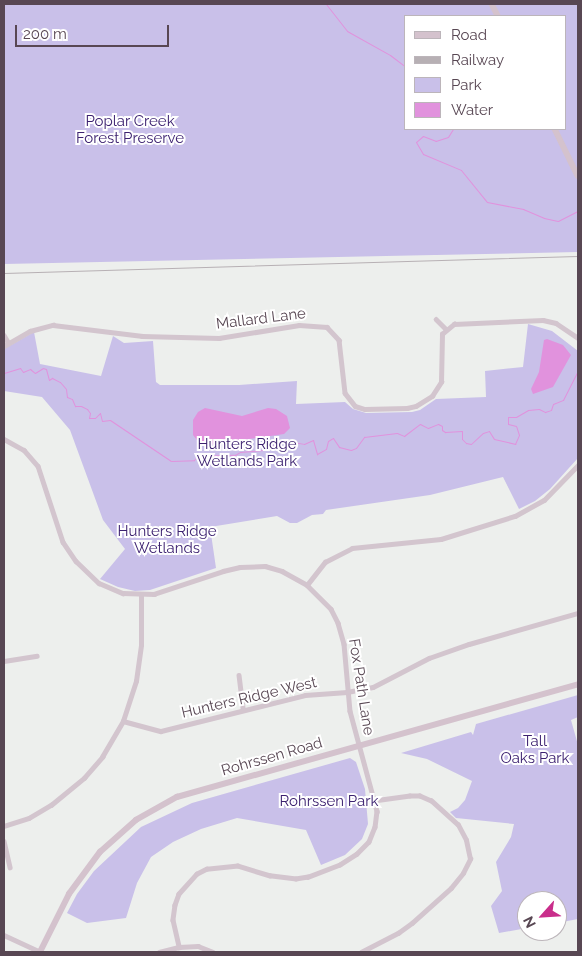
<!DOCTYPE html>
<style>
body{margin:0}
#map{position:relative;width:582px;height:956px;overflow:hidden;background:#edefed;font-family:Raleway,sans-serif}
div>[style]{position:absolute}
.green>*{inset:0;background:#c9c0e9}
.water>*{inset:0;background:#e192dd}
.stream>*{height:1px;margin:-0.5px;padding:0 0.5px;transform-origin:0.5px;border-radius:0.5px;background:#e192dd}
.street>*{height:4.5px;margin:-2.25px;padding:0 2.25px;transform-origin:2.25px;border-radius:2.25px;background:#d3c5ce}
.secondary>*{height:5.5px;margin:-2.75px;padding:0 2.75px;transform-origin:2.75px;border-radius:2.75px;background:#d4c2cd}
.rail>*{height:1px;margin:-0.5px;padding:0 0.5px;transform-origin:0.5px;border-radius:0.5px;background:#b7b0b4}
span{translate:-50% -50%;white-space:nowrap;text-align:center;line-height:1.15;-webkit-text-stroke:4px #fff;paint-order:stroke}
.park-label{font-size:15px;color:#3c2170}
.street-label{font-size:15px;color:#584753}
.frame{position:absolute;inset:0;border:5px solid #584753;pointer-events:none}
.legend{position:absolute;left:404px;top:15px;width:162px;height:115px;box-sizing:border-box;background:#fff;border:1px solid #bcb5ba;margin:0;padding:6px 9px;list-style:none;font-size:15px;color:#584753}
.legend li{display:flex;align-items:center;gap:10px;height:25px}
.legend b{width:25px;border:1px solid #bcb5ba}
.north{position:absolute;left:517px;top:891px;width:50px;height:50px;box-sizing:border-box;background:#fff;border:1px solid #bcb5ba;border-radius:50%;rotate:244deg;font-size:14px;font-weight:700;line-height:20px;text-align:center;color:#584753}
.north::after{content:'';display:block;margin:auto;width:18px;height:22px;background:#c92e8b;clip-path:polygon(50% 0,100% 100%,50% 72%,0 100%)}
.scale{position:absolute;left:15px;top:25px;width:154px;height:22px;box-sizing:border-box;border:2px solid #584753;border-top:0;padding-left:6px;font-size:15px;line-height:18px;white-space:nowrap;color:#584753;-webkit-text-stroke:4px #fff;paint-order:stroke}
</style>
<div id="map">
<div class="green">
<i style="clip-path:polygon(evenodd,4px 4px,578px 4px,578px 252px,4px 264px,4px 4px,406px 16px,566px 16px,566px 129px,406px 129px,406px 16px)"></i>
<i style="clip-path:polygon(528px 324px,552px 331px,578px 351px,578px 458px,550px 489px,535px 501px,519px 509px,503px 477px,430px 495px,326px 510px,323px 514px,312px 515px,297px 523px,290px 523px,277px 516px,210px 527px,216px 568px,150px 590px,135px 591px,118px 587px,100px 579px,125px 549px,103px 520px,70px 430px,42px 397px,4px 391px,4px 349px,34px 332px,40px 364px,101px 376px,113px 336px,124px 343px,153px 341px,156px 382px,160px 385px,239px 385px,297px 381px,296px 404px,345px 402px,353px 409px,366px 413px,412px 412px,420px 410px,436px 399px,486px 397px,485px 371px,523px 367px)"></i>
<i style="clip-path:polygon(578px 695px,578px 717px,571px 720px,578px 745px,578px 919px,557px 923px,557px 901px,527px 901px,527px 928px,499px 933px,491px 906px,502px 891px,496px 862px,511px 837px,514px 824px,456px 818px,450px 812px,458px 808px,465px 800px,472px 781px,427px 759px,401px 753px,471px 732px,473px 735px,476px 724px)"></i>
<i style="clip-path:polygon(350px 758px,356px 762px,365px 789px,368px 824px,362px 839px,345px 855px,321px 865px,306px 830px,237px 818px,201px 829px,173px 842px,151px 857px,137px 883px,126px 918px,87px 923px,67px 913px,77px 894px,94px 871px,141px 827px,192px 803px)"></i>
</div>
<div class="water">
<i style="clip-path:polygon(547px 339px,563px 345px,571px 355px,553px 387px,533px 394px,531px 389px,539px 372px,544px 340px)"></i>
<i style="clip-path:polygon(205px 408px,242px 416px,268px 408px,276px 409px,287px 416px,290px 428px,284px 434px,209px 445px,200px 444px,193px 435px,193px 420px,198px 412px)"></i>
</div>
<div class="stream">
<i style="left:326px;top:4px;width:34px;rotate:52deg"></i>
<i style="left:347px;top:31px;width:49px;rotate:29.2deg"></i>
<i style="left:390px;top:55px;width:20px;rotate:37deg"></i>
<i style="left:453px;top:129px;width:9px;rotate:122deg"></i>
<i style="left:448px;top:137px;width:13px;rotate:162deg"></i>
<i style="left:436px;top:141px;width:14px;rotate:-159deg"></i>
<i style="left:423px;top:136px;width:9px;rotate:139deg"></i>
<i style="left:416px;top:142px;width:14px;rotate:60deg"></i>
<i style="left:423px;top:154px;width:41px;rotate:22.8deg"></i>
<i style="left:461px;top:170px;width:41px;rotate:50.9deg"></i>
<i style="left:487px;top:202px;width:37px;rotate:11deg"></i>
<i style="left:523px;top:209px;width:23px;rotate:23deg"></i>
<i style="left:544px;top:218px;width:14px;rotate:12deg"></i>
<i style="left:558px;top:221px;width:22px;rotate:-27deg"></i>
<i style="left:4px;top:373px;width:17px;rotate:-17deg"></i>
<i style="left:20px;top:368px;width:5px;rotate:53deg"></i>
<i style="left:23px;top:372px;width:8px;rotate:-23deg"></i>
<i style="left:30px;top:369px;width:6px;rotate:39deg"></i>
<i style="left:35px;top:373px;width:9px;rotate:-32deg"></i>
<i style="left:43px;top:368px;width:3px;rotate:18deg"></i>
<i style="left:46px;top:369px;width:11px;rotate:75deg"></i>
<i style="left:49px;top:380px;width:4px;rotate:-34deg"></i>
<i style="left:52px;top:378px;width:9px;rotate:27deg"></i>
<i style="left:60px;top:382px;width:9px;rotate:49deg"></i>
<i style="left:66px;top:389px;width:8px;rotate:83deg"></i>
<i style="left:67px;top:397px;width:5px;rotate:22deg"></i>
<i style="left:72px;top:399px;width:8px;rotate:67deg"></i>
<i style="left:75px;top:406px;width:6px"></i>
<i style="left:81px;top:406px;width:7px;rotate:27deg"></i>
<i style="left:87px;top:409px;width:5px;rotate:53deg"></i>
<i style="left:90px;top:413px;width:5px;rotate:101deg"></i>
<i style="left:89px;top:418px;width:6px"></i>
<i style="left:95px;top:418px;width:7px;rotate:-45deg"></i>
<i style="left:100px;top:413px;width:8px;rotate:76deg"></i>
<i style="left:102px;top:421px;width:8px;rotate:-7deg"></i>
<i style="left:110px;top:420px;width:73px;rotate:33.9deg"></i>
<i style="left:171px;top:461px;width:23px;rotate:-2deg"></i>
<i style="left:194px;top:460px;width:6px;rotate:-45deg"></i>
<i style="left:198px;top:456px;width:37px;rotate:-2deg"></i>
<i style="left:235px;top:455px;width:6px;rotate:-31deg"></i>
<i style="left:240px;top:452px;width:24px;rotate:-5deg"></i>
<i style="left:264px;top:450px;width:13px;rotate:-27deg"></i>
<i style="left:276px;top:444px;width:7px;rotate:56deg"></i>
<i style="left:280px;top:450px;width:6px"></i>
<i style="left:286px;top:450px;width:10px;rotate:-53deg"></i>
<i style="left:292px;top:442px;width:12px;rotate:9deg"></i>
<i style="left:304px;top:444px;width:10px;rotate:-24deg"></i>
<i style="left:313px;top:440px;width:15px;rotate:74deg"></i>
<i style="left:317px;top:454px;width:10px;rotate:-29deg"></i>
<i style="left:326px;top:449px;width:8px;rotate:-76deg"></i>
<i style="left:328px;top:441px;width:6px;rotate:-31deg"></i>
<i style="left:333px;top:438px;width:11px;rotate:56deg"></i>
<i style="left:339px;top:447px;width:12px;rotate:14deg"></i>
<i style="left:351px;top:450px;width:5px;rotate:-22deg"></i>
<i style="left:356px;top:448px;width:14px;rotate:-54deg"></i>
<i style="left:364px;top:437px;width:33px;rotate:-7deg"></i>
<i style="left:397px;top:433px;width:8px;rotate:23deg"></i>
<i style="left:404px;top:436px;width:20px;rotate:-37deg"></i>
<i style="left:420px;top:424px;width:9px;rotate:27deg"></i>
<i style="left:428px;top:428px;width:11px;rotate:-22deg"></i>
<i style="left:438px;top:424px;width:4px;rotate:27deg"></i>
<i style="left:442px;top:426px;width:4px;rotate:90deg"></i>
<i style="left:442px;top:430px;width:4px;rotate:34deg"></i>
<i style="left:445px;top:432px;width:17px;rotate:-3deg"></i>
<i style="left:462px;top:431px;width:8px;rotate:90deg"></i>
<i style="left:462px;top:439px;width:6px;rotate:45deg"></i>
<i style="left:466px;top:443px;width:5px;rotate:11deg"></i>
<i style="left:471px;top:444px;width:16px;rotate:-43deg"></i>
<i style="left:483px;top:433px;width:6px;rotate:-18deg"></i>
<i style="left:489px;top:431px;width:9px;rotate:58deg"></i>
<i style="left:494px;top:439px;width:22px;rotate:13deg"></i>
<i style="left:515px;top:444px;width:10px;rotate:-66deg"></i>
<i style="left:519px;top:435px;width:9px;rotate:-108deg"></i>
<i style="left:516px;top:426px;width:8px;rotate:-166deg"></i>
<i style="left:508px;top:424px;width:7px;rotate:-90deg"></i>
<i style="left:508px;top:417px;width:8px"></i>
<i style="left:516px;top:417px;width:14px;rotate:-30deg"></i>
<i style="left:528px;top:410px;width:11px;rotate:-5deg"></i>
<i style="left:539px;top:409px;width:7px;rotate:27deg"></i>
<i style="left:545px;top:412px;width:6px;rotate:-18deg"></i>
<i style="left:551px;top:410px;width:6px;rotate:-72deg"></i>
<i style="left:553px;top:404px;width:11px;rotate:-22deg"></i>
<i style="left:563px;top:400px;width:33px;rotate:-63deg"></i>
</div>
<div class="street">
<i style="left:436px;top:319px;width:14px;rotate:45deg"></i>
<i style="left:4px;top:335px;width:8px;rotate:60deg"></i>
<i style="left:4px;top:346px;width:30px;rotate:-30deg"></i>
<i style="left:30px;top:331px;width:24px;rotate:-15deg"></i>
<i style="left:53px;top:325px;width:90px;rotate:7deg"></i>
<i style="left:142px;top:336px;width:77px;rotate:1.5deg"></i>
<i style="left:219px;top:338px;width:81px;rotate:-9.2deg"></i>
<i style="left:299px;top:325px;width:28px;rotate:4deg"></i>
<i style="left:327px;top:327px;width:18px;rotate:47deg"></i>
<i style="left:339px;top:340px;width:53px;rotate:83.5deg"></i>
<i style="left:345px;top:393px;width:16px;rotate:52deg"></i>
<i style="left:355px;top:406px;width:10px;rotate:17deg"></i>
<i style="left:365px;top:409px;width:42px;rotate:-1.4deg"></i>
<i style="left:407px;top:408px;width:9px;rotate:-13deg"></i>
<i style="left:416px;top:406px;width:19px;rotate:-32deg"></i>
<i style="left:432px;top:396px;width:17px;rotate:-57deg"></i>
<i style="left:441px;top:382px;width:48px;rotate:-88.8deg"></i>
<i style="left:442px;top:334px;width:16px;rotate:-40deg"></i>
<i style="left:454px;top:324px;width:89px;rotate:-2.6deg"></i>
<i style="left:543px;top:320px;width:13px;rotate:13deg"></i>
<i style="left:556px;top:323px;width:27px;rotate:34deg"></i>
<i style="left:4px;top:439px;width:23px;rotate:29deg"></i>
<i style="left:24px;top:450px;width:21px;rotate:49deg"></i>
<i style="left:38px;top:466px;width:80px;rotate:71.8deg"></i>
<i style="left:63px;top:542px;width:23px;rotate:56deg"></i>
<i style="left:76px;top:561px;width:32px;rotate:44deg"></i>
<i style="left:99px;top:583px;width:26px;rotate:23deg"></i>
<i style="left:123px;top:593px;width:31px;rotate:2deg"></i>
<i style="left:154px;top:594px;width:73px;rotate:-18.4deg"></i>
<i style="left:223px;top:571px;width:17px;rotate:-13deg"></i>
<i style="left:240px;top:567px;width:25px;rotate:-2deg"></i>
<i style="left:265px;top:566px;width:18px;rotate:16deg"></i>
<i style="left:282px;top:571px;width:29px;rotate:29deg"></i>
<i style="left:307px;top:585px;width:34px;rotate:45deg"></i>
<i style="left:331px;top:609px;width:16px;rotate:63deg"></i>
<i style="left:338px;top:623px;width:22px;rotate:74deg"></i>
<i style="left:344px;top:644px;width:67px;rotate:84.9deg"></i>
<i style="left:350px;top:711px;width:104px;rotate:74.9deg"></i>
<i style="left:377px;top:811px;width:16px;rotate:97deg"></i>
<i style="left:375px;top:827px;width:16px;rotate:112deg"></i>
<i style="left:369px;top:842px;width:17px;rotate:135deg"></i>
<i style="left:357px;top:854px;width:20px;rotate:147deg"></i>
<i style="left:340px;top:865px;width:34px;rotate:159deg"></i>
<i style="left:308px;top:877px;width:12px;rotate:171deg"></i>
<i style="left:296px;top:879px;width:26px;rotate:-173deg"></i>
<i style="left:270px;top:876px;width:34px;rotate:-163deg"></i>
<i style="left:238px;top:866px;width:31px;rotate:174deg"></i>
<i style="left:207px;top:869px;width:11px;rotate:153deg"></i>
<i style="left:197px;top:874px;width:27px;rotate:132deg"></i>
<i style="left:179px;top:894px;width:12px;rotate:110deg"></i>
<i style="left:175px;top:905px;width:15px;rotate:98deg"></i>
<i style="left:173px;top:920px;width:28px;rotate:77deg"></i>
<i style="left:307px;top:585px;width:29px;rotate:-52deg"></i>
<i style="left:325px;top:562px;width:30px;rotate:-27deg"></i>
<i style="left:352px;top:548px;width:89px;rotate:-5.8deg"></i>
<i style="left:441px;top:539px;width:77px;rotate:-17.3deg"></i>
<i style="left:515px;top:516px;width:33px;rotate:-29deg"></i>
<i style="left:544px;top:500px;width:49px;rotate:-45.8deg"></i>
<i style="left:4px;top:661px;width:33px;rotate:-9deg"></i>
<i style="left:239px;top:675px;width:35px;rotate:83deg"></i>
<i style="left:123px;top:721px;width:39px;rotate:15deg"></i>
<i style="left:161px;top:731px;width:148px;rotate:-14deg"></i>
<i style="left:305px;top:695px;width:42px;rotate:-4.1deg"></i>
<i style="left:347px;top:692px;width:26px;rotate:-11deg"></i>
<i style="left:373px;top:687px;width:63px;rotate:-27.4deg"></i>
<i style="left:429px;top:658px;width:42px;rotate:-19.3deg"></i>
<i style="left:469px;top:644px;width:113px;rotate:-15.9deg"></i>
<i style="left:4px;top:826px;width:26px;rotate:-18deg"></i>
<i style="left:29px;top:818px;width:26px;rotate:-31deg"></i>
<i style="left:51px;top:805px;width:43px;rotate:-39.3deg"></i>
<i style="left:84px;top:778px;width:28px;rotate:-49deg"></i>
<i style="left:102px;top:757px;width:42px;rotate:-59.7deg"></i>
<i style="left:123px;top:721px;width:42px;rotate:-72deg"></i>
<i style="left:136px;top:681px;width:36px;rotate:-82deg"></i>
<i style="left:141px;top:645px;width:50px;rotate:-90deg"></i>
<i style="left:4px;top:841px;width:27px;rotate:77deg"></i>
<i style="left:4px;top:935px;width:40px;rotate:25deg"></i>
<i style="left:159px;top:952px;width:21px;rotate:-14deg"></i>
<i style="left:179px;top:947px;width:19px;rotate:-3deg"></i>
<i style="left:198px;top:946px;width:16px;rotate:22deg"></i>
<i style="left:361px;top:952px;width:42px;rotate:-27.2deg"></i>
<i style="left:398px;top:933px;width:17px;rotate:-36deg"></i>
<i style="left:412px;top:923px;width:52px;rotate:-41.9deg"></i>
<i style="left:451px;top:888px;width:19px;rotate:-51deg"></i>
<i style="left:463px;top:873px;width:16px;rotate:-63deg"></i>
<i style="left:470px;top:859px;width:19px;rotate:-102deg"></i>
<i style="left:466px;top:840px;width:17px;rotate:-118deg"></i>
<i style="left:458px;top:825px;width:36px;rotate:-138deg"></i>
<i style="left:431px;top:801px;width:12px;rotate:-156deg"></i>
<i style="left:420px;top:796px;width:10px;rotate:180deg"></i>
<i style="left:410px;top:796px;width:36px;rotate:172deg"></i>
</div>
<div class="secondary">
<i style="left:492px;top:4px;width:13px;rotate:63deg"></i>
<i style="left:555px;top:129px;width:52px;rotate:63.9deg"></i>
<i style="left:40px;top:952px;width:65px;rotate:-63.4deg"></i>
<i style="left:69px;top:894px;width:52px;rotate:-53.6deg"></i>
<i style="left:100px;top:852px;width:48px;rotate:-41.6deg"></i>
<i style="left:136px;top:820px;width:47px;rotate:-29.3deg"></i>
<i style="left:177px;top:797px;width:417px;rotate:-15.7deg"></i>
</div>
<div class="rail">
<i style="left:4px;top:273px;width:574px;rotate:-1.7deg"></i>
</div>
<div class="park-label">
<span style="left:130px;top:130px">Poplar Creek<br>Forest Preserve</span>
<span style="left:247px;top:453px">Hunters Ridge<br>Wetlands Park</span>
<span style="left:167px;top:540px">Hunters Ridge<br>Wetlands</span>
<span style="left:535px;top:750px">Tall<br>Oaks Park</span>
<span style="left:329px;top:802px">Rohrssen Park</span>
</div>
<div class="street-label">
<span style="left:261px;top:319px;rotate:-7deg">Mallard Lane</span>
<span style="left:361px;top:687px;rotate:81deg">Fox Path Lane</span>
<span style="left:249px;top:698px;rotate:-13deg">Hunters Ridge West</span>
<span style="left:272px;top:757px;rotate:-16deg">Rohrssen Road</span>
</div>
<div class="frame"></div>
<ul class="legend">
<li><b style="height:6px;background:#d4c2cd"></b>Road</li>
<li><b style="height:6px;background:#b7b0b4"></b>Railway</li>
<li><b style="height:14px;background:#c9c0e9"></b>Park</li>
<li><b style="height:14px;background:#e192dd"></b>Water</li>
</ul>
<div class="north">N</div>
<div class="scale">200 m</div>
</div>
